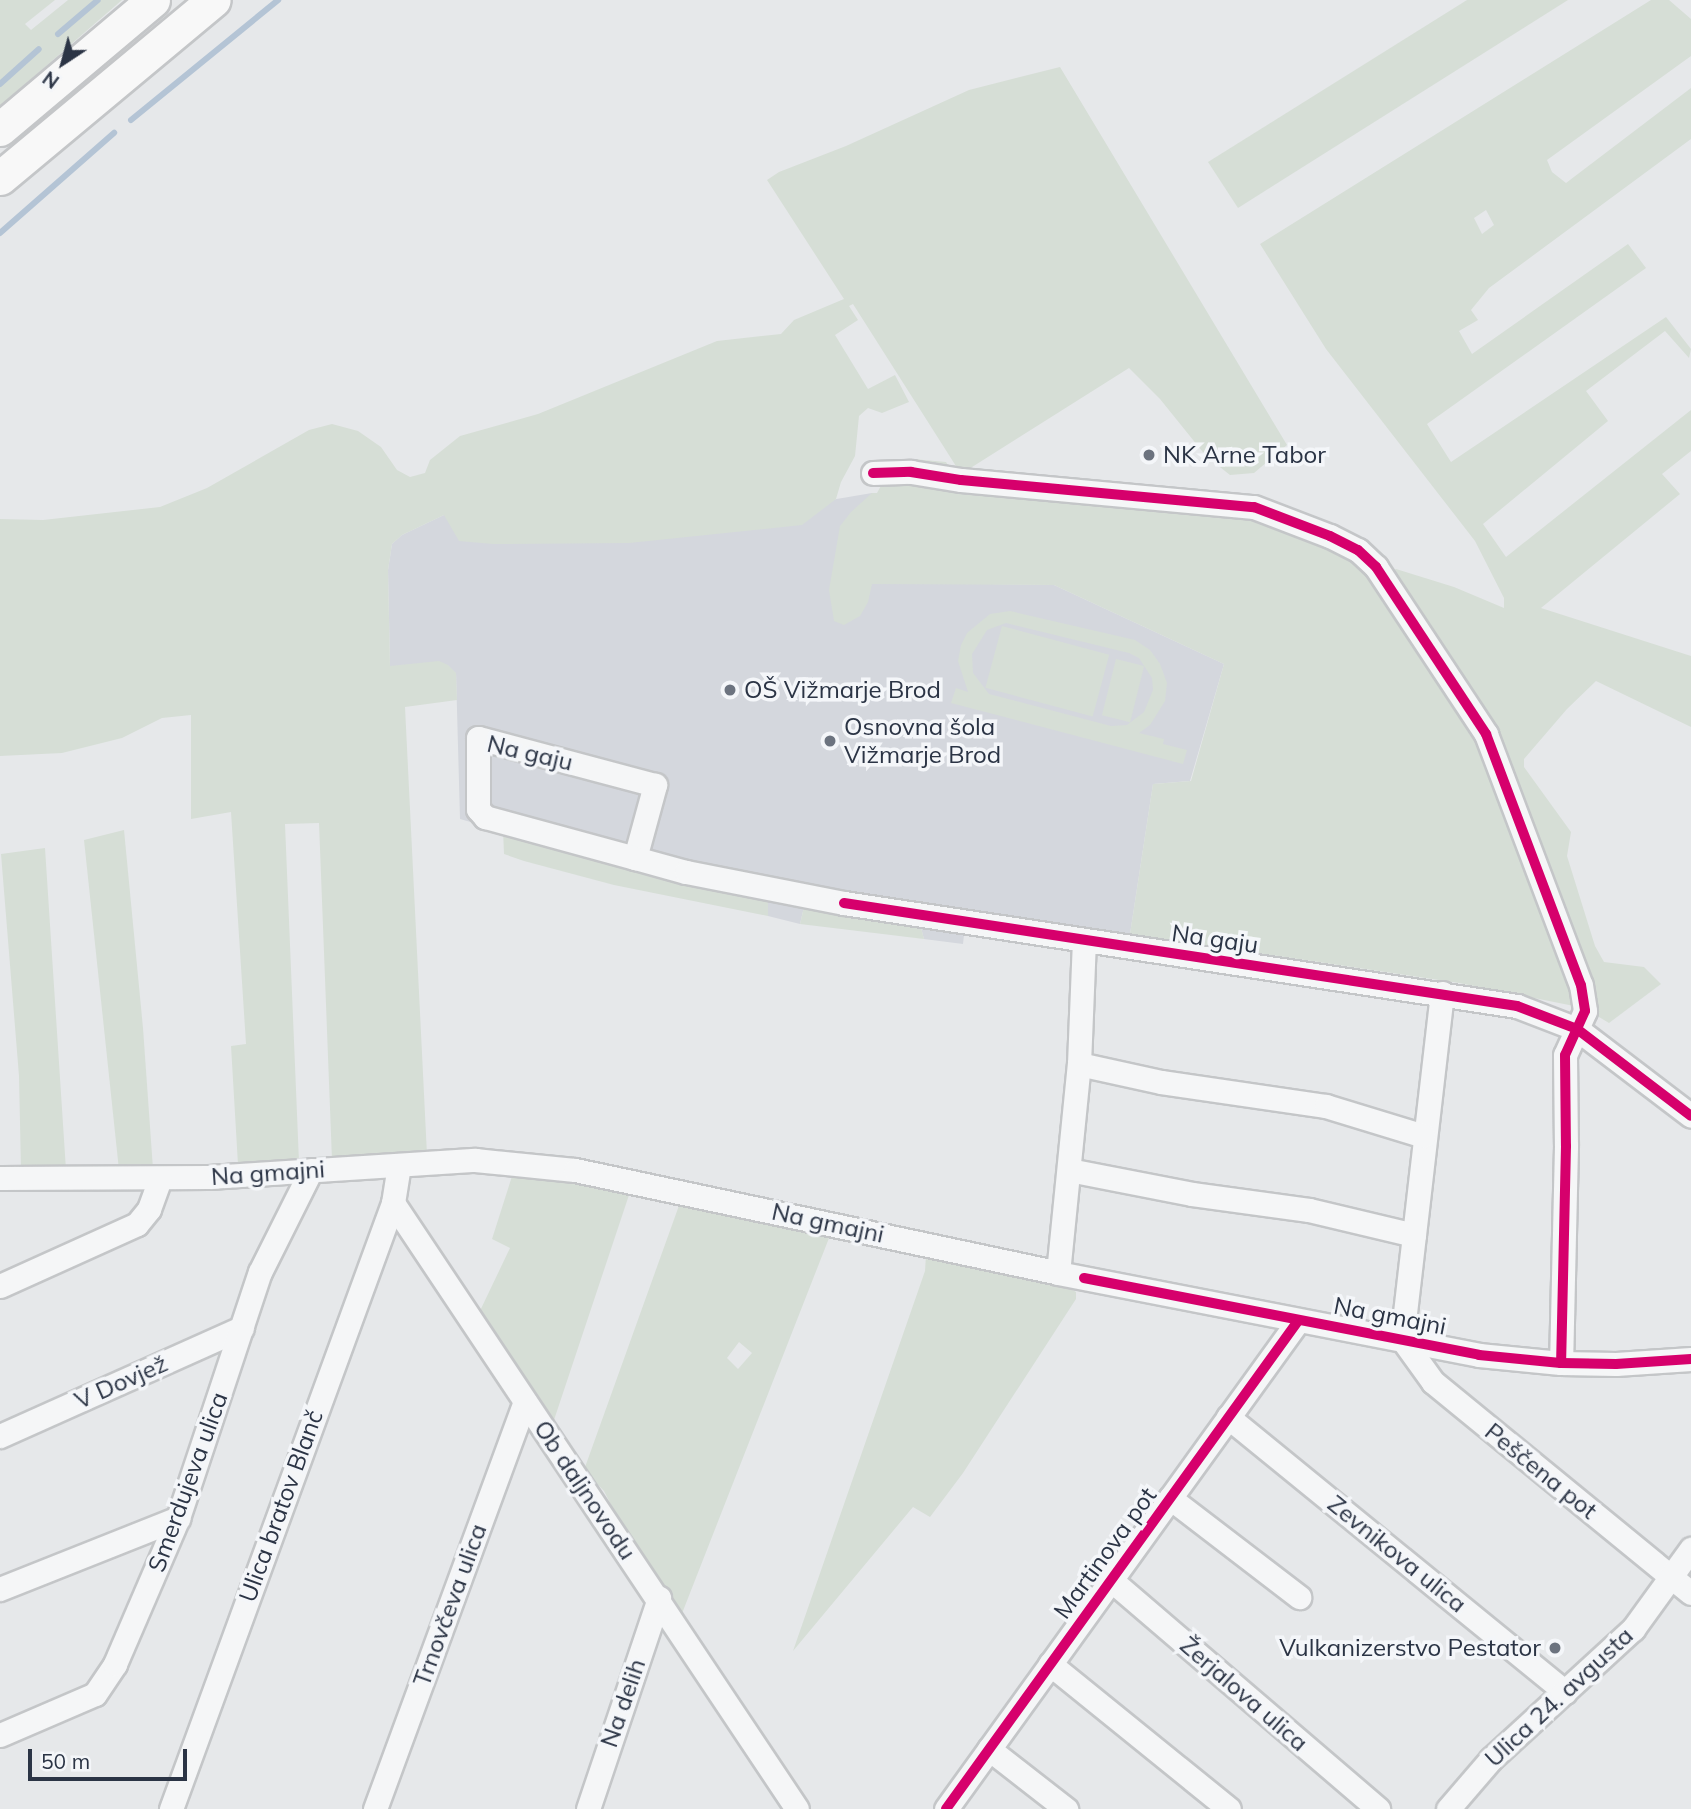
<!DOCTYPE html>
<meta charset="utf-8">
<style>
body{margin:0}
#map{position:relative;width:1691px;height:1809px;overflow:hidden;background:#e6e8ea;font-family:Mulish,sans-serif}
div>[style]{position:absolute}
.built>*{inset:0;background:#d4d7dd}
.green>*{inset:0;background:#d6ded6;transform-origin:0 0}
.stream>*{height:6px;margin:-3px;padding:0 3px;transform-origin:3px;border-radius:3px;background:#b4c4d5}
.roads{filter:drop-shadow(2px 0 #c4c6c8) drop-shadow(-2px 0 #c4c6c8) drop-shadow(0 2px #c4c6c8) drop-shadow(0 -2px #c4c6c8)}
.minor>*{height:23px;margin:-11.5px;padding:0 11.5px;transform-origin:11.5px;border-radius:11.5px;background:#f5f6f7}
.highway>*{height:33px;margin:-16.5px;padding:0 16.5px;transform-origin:16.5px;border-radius:16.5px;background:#f8f8f8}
.cycleway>*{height:10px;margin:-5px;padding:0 5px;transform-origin:5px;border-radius:5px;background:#d6006c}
.dots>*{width:19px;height:19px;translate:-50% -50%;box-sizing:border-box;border:4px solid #f4f6f9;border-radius:50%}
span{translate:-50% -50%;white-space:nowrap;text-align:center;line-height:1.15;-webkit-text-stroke:7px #f4f6f9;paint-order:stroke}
.poi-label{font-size:24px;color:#2b3445}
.left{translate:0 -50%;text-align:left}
.right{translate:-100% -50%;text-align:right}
.street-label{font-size:24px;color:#2b3445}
.north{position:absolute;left:28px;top:28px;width:70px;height:70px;-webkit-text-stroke:5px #f4f6f9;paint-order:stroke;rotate:216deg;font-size:19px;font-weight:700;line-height:28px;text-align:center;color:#2b3445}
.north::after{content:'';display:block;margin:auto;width:24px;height:32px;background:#2b3445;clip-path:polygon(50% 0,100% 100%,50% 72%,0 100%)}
.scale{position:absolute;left:28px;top:1749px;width:159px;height:32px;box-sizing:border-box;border:4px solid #2b3445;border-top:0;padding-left:9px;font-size:21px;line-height:24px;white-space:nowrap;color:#2b3445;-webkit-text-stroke:5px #f4f6f9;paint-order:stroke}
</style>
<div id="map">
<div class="built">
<i style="clip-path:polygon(872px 493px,861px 582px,1054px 585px,1224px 664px,1190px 781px,1153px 784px,1130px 934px,967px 909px,963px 944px,924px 939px,921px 928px,804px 907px,800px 924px,768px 916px,768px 901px,610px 862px,460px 819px,456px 673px,390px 666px,388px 570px,392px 544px,402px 535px,444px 515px,695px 523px)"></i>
</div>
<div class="green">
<i style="clip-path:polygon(0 0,55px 0,25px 24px,31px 30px,68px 0,122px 0,0 106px)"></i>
<i style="clip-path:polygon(1467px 0,1568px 0,1238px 208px,1208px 162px)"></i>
<i style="clip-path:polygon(evenodd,1651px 0,1669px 0,1691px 19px,1691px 56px,1547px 160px,1552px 172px,1566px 183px,1691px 88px,1691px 139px,1489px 288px,1471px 310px,1478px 320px,1459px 331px,1472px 354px,1628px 244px,1646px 268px,1427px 424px,1451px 462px,1666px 317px,1691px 349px,1689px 358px,1665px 331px,1586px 391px,1608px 421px,1483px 524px,1506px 557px,1691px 410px,1691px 451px,1662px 474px,1680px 494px,1541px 608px,1691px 656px,1691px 727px,1596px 681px,1567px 709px,1524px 759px,1524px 767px,1571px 832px,1567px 856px,1595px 946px,1604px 962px,1644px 967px,1661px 984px,1609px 1023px,1599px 1017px,1591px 1002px,1488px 719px,1391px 572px,1396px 569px,1454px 587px,1504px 608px,1504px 598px,1475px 541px,1326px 349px,1260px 244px,1651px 0,1486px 210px,1494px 225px,1482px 234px,1474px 218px,1486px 210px)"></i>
<i style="clip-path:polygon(1060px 67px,1287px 445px,1254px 473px,1230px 475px,1206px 456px,1160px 399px,1129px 368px,961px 474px,853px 304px,849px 306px,858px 320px,835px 335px,868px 389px,895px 375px,909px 402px,882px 413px,868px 408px,859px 416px,855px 456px,841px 482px,836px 499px,802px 525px,629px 543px,493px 544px,459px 541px,444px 515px,402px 535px,392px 544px,388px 570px,390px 666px,439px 661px,448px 665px,456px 673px,457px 700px,405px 707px,427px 1155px,332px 1160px,319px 823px,285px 824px,299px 1162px,238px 1165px,231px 1046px,246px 1044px,231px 812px,191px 819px,191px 715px,162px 718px,122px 738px,62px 753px,0 756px,0 519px,43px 520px,160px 507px,207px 488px,309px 430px,332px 424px,358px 431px,381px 447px,397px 470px,410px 477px,425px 473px,430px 460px,460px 436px,538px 414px,717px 341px,781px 334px,794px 320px,844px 299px,767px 180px,779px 172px,846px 146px,969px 90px)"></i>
<i style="clip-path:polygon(913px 459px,946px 462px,959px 484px,1254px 521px,1355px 557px,1371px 572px,1480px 733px,1573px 977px,1574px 1006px,1459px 983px,1130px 934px,1153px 784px,1191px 781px,1224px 664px,1054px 585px,872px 584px,868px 602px,860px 616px,844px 625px,834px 621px,829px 590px,840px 526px,851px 512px,872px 493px,877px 493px,883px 482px,907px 468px)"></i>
<i style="clip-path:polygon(evenodd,1010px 611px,1135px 640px,1150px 650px,1160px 664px,1167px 683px,1165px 701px,1150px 725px,1139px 733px,1164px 739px,1163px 744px,1187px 750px,1183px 764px,951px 703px,956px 688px,968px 692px,958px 661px,961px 645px,967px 633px,990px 614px,1010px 611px,1006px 623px,1129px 653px,1139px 658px,1152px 678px,1153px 690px,1144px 712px,1127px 725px,1111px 726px,989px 694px,973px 673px,972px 654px,987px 630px,1006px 623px)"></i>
<i style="left:1002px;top:626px;width:111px;height:64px;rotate:15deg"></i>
<i style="left:1116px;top:659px;width:29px;height:58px;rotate:14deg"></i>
<i style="clip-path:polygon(124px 830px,143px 1028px,153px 1169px,119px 1170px,84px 840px)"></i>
<i style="clip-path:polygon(503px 830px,610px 862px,768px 901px,768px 916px,614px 885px,524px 861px,504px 854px)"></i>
<i style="clip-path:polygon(45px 848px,66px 1170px,21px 1170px,19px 1076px,1px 854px)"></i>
<i style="clip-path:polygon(804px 907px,910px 924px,921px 928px,924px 939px,800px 924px)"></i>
<i style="clip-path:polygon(513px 1173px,631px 1189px,553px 1423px,478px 1315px,510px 1248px,492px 1239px)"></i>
<i style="clip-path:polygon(evenodd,681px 1200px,831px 1233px,681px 1616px,625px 1532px,604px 1491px,584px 1470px,681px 1200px,739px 1342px,752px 1353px,738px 1369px,727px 1358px,739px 1342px)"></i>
<i style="clip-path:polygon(926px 1255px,1069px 1288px,1076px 1292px,1076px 1299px,963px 1473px,930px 1517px,913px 1507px,793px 1651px,925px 1271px)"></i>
</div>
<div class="stream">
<i style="left:58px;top:34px;width:52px;rotate:-40.4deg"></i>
<i style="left:0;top:84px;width:52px;rotate:-41.9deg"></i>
<i style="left:131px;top:120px;width:190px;rotate:-39.2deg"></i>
<i style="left:0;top:233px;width:152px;rotate:-41.3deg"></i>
</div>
<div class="roads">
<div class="minor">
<i style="left:873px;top:473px;width:38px;rotate:-2deg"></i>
<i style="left:911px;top:472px;width:51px;rotate:9.1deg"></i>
<i style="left:961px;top:480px;width:294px;rotate:5.3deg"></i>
<i style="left:1254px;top:507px;width:81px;rotate:20.9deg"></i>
<i style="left:1330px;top:536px;width:31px;rotate:27deg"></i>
<i style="left:1358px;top:550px;width:25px;rotate:43deg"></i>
<i style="left:1376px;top:567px;width:200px;rotate:56.6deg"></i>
<i style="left:1486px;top:734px;width:268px;rotate:69.3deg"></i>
<i style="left:1581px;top:985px;width:26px;rotate:81deg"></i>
<i style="left:1585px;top:1011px;width:48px;rotate:114.4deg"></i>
<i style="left:1565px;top:1055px;width:91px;rotate:89.4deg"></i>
<i style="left:1566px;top:1146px;width:217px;rotate:91.3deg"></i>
<i style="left:635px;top:858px;width:76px;rotate:-74.7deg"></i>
<i style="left:655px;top:785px;width:183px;rotate:-165.1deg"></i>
<i style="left:478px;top:738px;width:71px;rotate:90deg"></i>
<i style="left:478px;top:809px;width:11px;rotate:49deg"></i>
<i style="left:485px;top:817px;width:156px;rotate:15.3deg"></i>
<i style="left:635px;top:858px;width:53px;rotate:15.4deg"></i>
<i style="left:686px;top:872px;width:161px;rotate:11.1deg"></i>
<i style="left:844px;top:903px;width:681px;rotate:8.7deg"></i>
<i style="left:1517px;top:1006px;width:64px;rotate:21deg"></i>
<i style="left:1577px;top:1029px;width:143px;rotate:37.3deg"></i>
<i style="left:1442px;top:993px;width:348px;rotate:96.6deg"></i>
<i style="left:1402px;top:1339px;width:53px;rotate:54.2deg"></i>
<i style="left:1433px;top:1382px;width:333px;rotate:39.3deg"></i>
<i style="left:1079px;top:1064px;width:84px;rotate:12.4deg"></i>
<i style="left:1161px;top:1082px;width:167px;rotate:8.3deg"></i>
<i style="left:1326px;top:1106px;width:102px;rotate:17deg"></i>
<i style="left:1069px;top:1170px;width:125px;rotate:11deg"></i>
<i style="left:1192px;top:1194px;width:118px;rotate:7.8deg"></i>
<i style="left:1309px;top:1210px;width:108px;rotate:13.4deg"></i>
<i style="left:0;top:1178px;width:209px;rotate:-0.3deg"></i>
<i style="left:209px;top:1177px;width:267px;rotate:-3.7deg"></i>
<i style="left:475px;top:1160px;width:100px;rotate:5.7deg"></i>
<i style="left:575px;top:1170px;width:494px;rotate:12deg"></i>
<i style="left:1058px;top:1273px;width:429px;rotate:11deg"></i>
<i style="left:1479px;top:1355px;width:82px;rotate:5.6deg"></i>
<i style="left:1561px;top:1363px;width:55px;rotate:1deg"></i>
<i style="left:1616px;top:1364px;width:75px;rotate:-3.8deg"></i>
<i style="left:393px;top:1203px;width:728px;rotate:56.31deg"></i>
<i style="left:1058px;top:1273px;width:210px;rotate:-84.3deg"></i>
<i style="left:1079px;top:1064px;width:124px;rotate:-87.7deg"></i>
<i style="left:0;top:1286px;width:150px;rotate:-24.3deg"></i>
<i style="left:137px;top:1224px;width:19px;rotate:-51deg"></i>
<i style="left:149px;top:1209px;width:32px;rotate:-70deg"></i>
<i style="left:1228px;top:1417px;width:435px;rotate:39.2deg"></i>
<i style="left:0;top:1436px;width:265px;rotate:-24.1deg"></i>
<i style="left:1170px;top:1498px;width:163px;rotate:37.5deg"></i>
<i style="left:1111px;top:1580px;width:352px;rotate:40.6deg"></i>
<i style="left:0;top:1589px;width:192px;rotate:-21.7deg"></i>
<i style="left:1050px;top:1664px;width:230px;rotate:39deg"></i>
<i style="left:0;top:1735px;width:103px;rotate:-23.3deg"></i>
<i style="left:95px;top:1694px;width:36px;rotate:-56deg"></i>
<i style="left:115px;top:1664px;width:159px;rotate:-66.7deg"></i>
<i style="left:178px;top:1518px;width:259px;rotate:-71.6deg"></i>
<i style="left:260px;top:1272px;width:114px;rotate:-63.4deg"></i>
<i style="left:989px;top:1749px;width:98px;rotate:37.9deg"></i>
<i style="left:171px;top:1809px;width:645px;rotate:-69.88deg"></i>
<i style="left:393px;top:1203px;width:38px;rotate:-81deg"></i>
<i style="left:375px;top:1809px;width:434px;rotate:-69.8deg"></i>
<i style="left:588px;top:1809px;width:223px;rotate:-71.4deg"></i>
<i style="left:946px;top:1809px;width:602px;rotate:-54.2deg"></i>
<i style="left:1448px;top:1809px;width:66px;rotate:-49.3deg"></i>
<i style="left:1491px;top:1759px;width:193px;rotate:-42.5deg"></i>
<i style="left:1633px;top:1629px;width:99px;rotate:-54.1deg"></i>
</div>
<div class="highway">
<i style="left:0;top:129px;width:200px;rotate:-40.1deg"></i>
<i style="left:0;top:178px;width:278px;rotate:-39.8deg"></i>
</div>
</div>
<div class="cycleway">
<i style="left:873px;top:473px;width:38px;rotate:-2deg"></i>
<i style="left:911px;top:472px;width:51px;rotate:9.1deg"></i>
<i style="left:961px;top:480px;width:294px;rotate:5.3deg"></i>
<i style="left:1254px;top:507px;width:81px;rotate:20.9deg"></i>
<i style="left:1330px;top:536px;width:31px;rotate:27deg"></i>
<i style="left:1358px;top:550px;width:25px;rotate:43deg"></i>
<i style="left:1376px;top:567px;width:200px;rotate:56.6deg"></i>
<i style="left:1486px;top:734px;width:268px;rotate:69.3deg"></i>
<i style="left:1581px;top:985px;width:26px;rotate:81deg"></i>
<i style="left:1585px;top:1011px;width:48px;rotate:114.4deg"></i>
<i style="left:1565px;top:1055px;width:91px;rotate:89.4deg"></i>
<i style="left:1566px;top:1146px;width:217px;rotate:91.3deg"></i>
<i style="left:844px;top:903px;width:681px;rotate:8.7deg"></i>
<i style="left:1517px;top:1006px;width:64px;rotate:21deg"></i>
<i style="left:1577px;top:1029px;width:143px;rotate:37.3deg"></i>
<i style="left:1084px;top:1278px;width:402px;rotate:11deg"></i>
<i style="left:1479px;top:1355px;width:82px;rotate:5.6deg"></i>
<i style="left:1561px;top:1363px;width:55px;rotate:1deg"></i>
<i style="left:1616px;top:1364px;width:75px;rotate:-3.8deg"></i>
<i style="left:946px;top:1809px;width:602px;rotate:-54.2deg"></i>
</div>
<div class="dots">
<i style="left:1149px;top:455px;background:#6c737f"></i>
<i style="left:730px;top:690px;background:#6c737f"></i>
<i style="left:830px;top:741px;background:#6c737f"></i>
<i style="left:1555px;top:1648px;background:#6c737f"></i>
</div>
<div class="poi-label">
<span class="left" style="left:1163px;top:455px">NK Arne Tabor</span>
<span class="left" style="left:744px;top:690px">OŠ Vižmarje Brod</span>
<span class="left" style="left:844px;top:741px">Osnovna šola<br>Vižmarje Brod</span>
<span class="right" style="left:1541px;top:1648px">Vulkanizerstvo Pestator</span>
</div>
<div class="street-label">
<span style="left:530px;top:753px;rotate:13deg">Na gaju</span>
<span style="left:1215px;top:939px;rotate:8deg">Na gaju</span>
<span style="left:268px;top:1173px;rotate:-4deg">Na gmajni</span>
<span style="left:828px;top:1223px;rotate:12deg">Na gmajni</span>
<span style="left:1390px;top:1316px;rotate:11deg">Na gmajni</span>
<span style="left:121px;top:1382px;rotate:-24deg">V Dovjež</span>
<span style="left:1541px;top:1471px;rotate:39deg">Peščena pot</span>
<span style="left:188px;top:1482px;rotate:-70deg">Smerdujeva ulica</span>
<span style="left:585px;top:1490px;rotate:56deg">Ob daljnovodu</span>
<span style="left:281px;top:1506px;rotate:-70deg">Ulica bratov Blanč</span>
<span style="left:1105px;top:1553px;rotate:-54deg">Martinova pot</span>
<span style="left:1397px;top:1554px;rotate:39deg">Zevnikova ulica</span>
<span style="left:450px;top:1605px;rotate:-70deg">Trnovčeva ulica</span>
<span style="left:1244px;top:1694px;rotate:41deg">Žerjalova ulica</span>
<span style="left:1559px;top:1697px;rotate:-43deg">Ulica 24. avgusta</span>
<span style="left:623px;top:1703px;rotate:-71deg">Na delih</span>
</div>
<div class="north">N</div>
<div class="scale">50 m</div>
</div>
